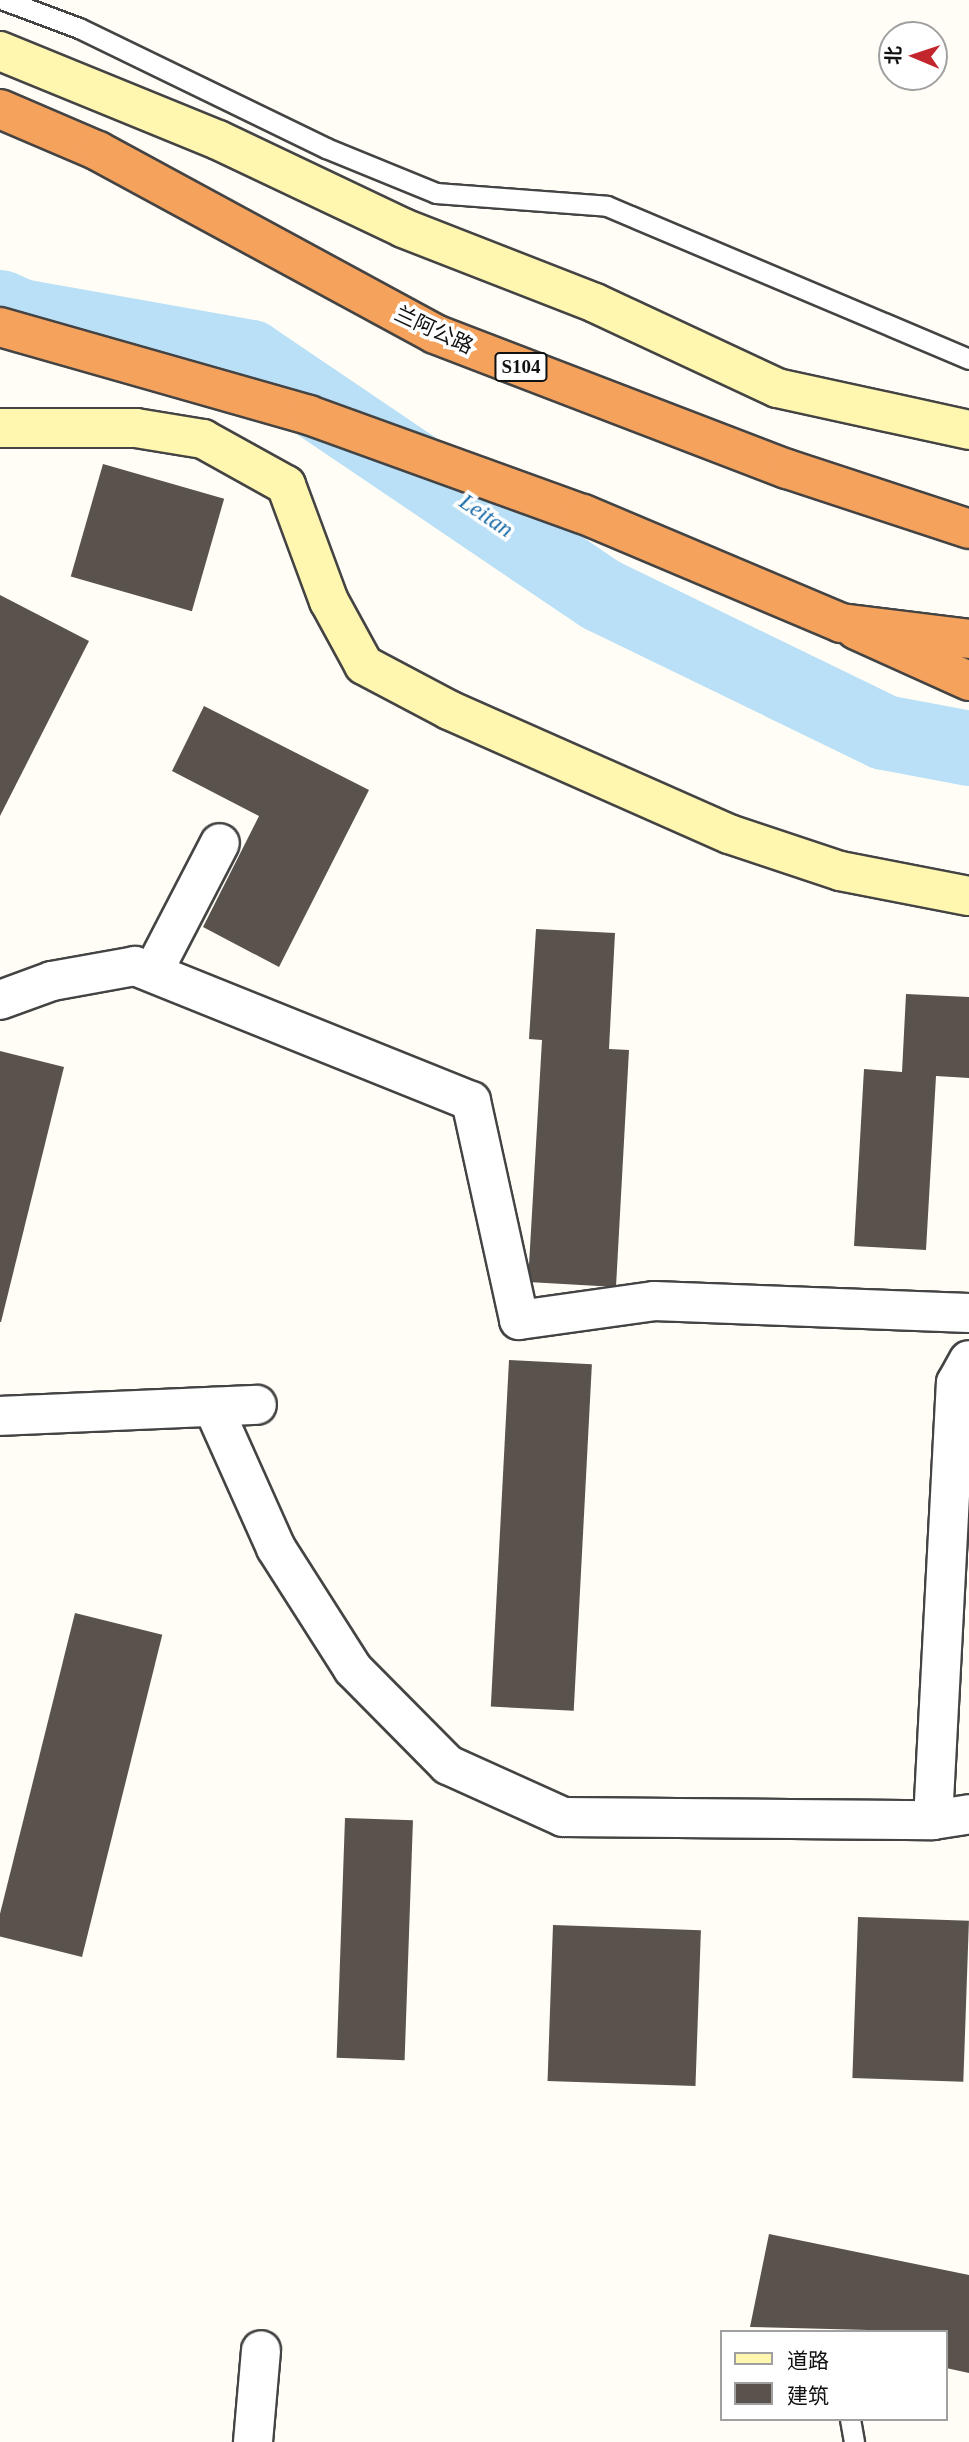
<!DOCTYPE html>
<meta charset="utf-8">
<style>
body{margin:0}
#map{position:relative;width:969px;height:2442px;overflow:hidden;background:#fffdf5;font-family:"Times New Roman","Noto Sans SC",serif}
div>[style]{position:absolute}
.river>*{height:75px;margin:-37.5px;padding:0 37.5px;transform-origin:37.5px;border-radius:37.5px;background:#b9e0f7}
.building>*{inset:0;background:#5a524d;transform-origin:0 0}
.roads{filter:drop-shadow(2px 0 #444) drop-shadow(-2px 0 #444) drop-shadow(0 2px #444) drop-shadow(0 -2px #444)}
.lane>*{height:19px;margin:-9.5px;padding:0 9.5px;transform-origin:9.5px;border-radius:9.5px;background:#fff}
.street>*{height:38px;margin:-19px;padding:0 19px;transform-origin:19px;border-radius:19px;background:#fff}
.secondary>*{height:38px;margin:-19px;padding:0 19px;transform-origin:19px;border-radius:19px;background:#fff6b0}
.highway>*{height:38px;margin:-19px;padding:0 19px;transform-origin:19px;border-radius:19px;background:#f5a25d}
span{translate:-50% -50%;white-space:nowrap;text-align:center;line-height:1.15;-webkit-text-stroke:7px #fff;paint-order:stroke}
.shield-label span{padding:2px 5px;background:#fff;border:2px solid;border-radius:5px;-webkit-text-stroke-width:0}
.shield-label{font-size:19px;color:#111;font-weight:700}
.street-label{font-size:21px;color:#111}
.water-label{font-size:23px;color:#1768a6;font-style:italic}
.legend{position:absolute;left:720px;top:2330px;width:228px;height:91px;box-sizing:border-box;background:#fff;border:2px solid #a0a0a0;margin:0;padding:9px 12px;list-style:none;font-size:21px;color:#111}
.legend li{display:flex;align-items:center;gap:14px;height:35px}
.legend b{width:35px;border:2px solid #a0a0a0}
.north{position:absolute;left:878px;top:21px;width:70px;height:70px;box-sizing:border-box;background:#fff;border:2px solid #a0a0a0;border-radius:50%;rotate:272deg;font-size:19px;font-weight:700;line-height:28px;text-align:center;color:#111}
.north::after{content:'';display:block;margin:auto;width:24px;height:32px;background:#c4262e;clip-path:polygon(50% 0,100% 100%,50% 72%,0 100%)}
</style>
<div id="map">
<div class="river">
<i style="left:0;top:307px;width:22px;rotate:24deg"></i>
<i style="left:20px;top:316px;width:234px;rotate:10.1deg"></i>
<i style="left:250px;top:357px;width:425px;rotate:34.1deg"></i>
<i style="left:602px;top:595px;width:314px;rotate:25.9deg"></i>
<i style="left:884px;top:732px;width:86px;rotate:10.7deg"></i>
</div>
<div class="building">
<i style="left:103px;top:464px;width:126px;height:117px;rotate:16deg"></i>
<i style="clip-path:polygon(0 595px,89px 641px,0 816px)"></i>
<i style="clip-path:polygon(204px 706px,369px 790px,279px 967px,203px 927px,259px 816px,172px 771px)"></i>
<i style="clip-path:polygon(536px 929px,615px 933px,609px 1049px,629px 1050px,616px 1287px,528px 1282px,542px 1040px,529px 1039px)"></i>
<i style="clip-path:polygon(906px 994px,969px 997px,969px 1078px,936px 1076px,926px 1250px,854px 1246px,864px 1069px,902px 1072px)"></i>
<i style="clip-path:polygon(0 1051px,64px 1067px,1px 1322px,0 1322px)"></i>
<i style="left:509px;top:1360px;width:83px;height:347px;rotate:3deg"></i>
<i style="left:75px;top:1613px;width:90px;height:332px;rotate:14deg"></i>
<i style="left:345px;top:1818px;width:68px;height:240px;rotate:2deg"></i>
<i style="left:858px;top:1917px;width:111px;height:161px;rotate:2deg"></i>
<i style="left:553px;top:1925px;width:148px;height:156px;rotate:2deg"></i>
<i style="clip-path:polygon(769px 2234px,969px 2275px,969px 2373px,946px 2368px,946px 2332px,750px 2327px)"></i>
</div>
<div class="roads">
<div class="lane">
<i style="left:4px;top:0;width:80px;rotate:20.5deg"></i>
<i style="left:79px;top:28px;width:275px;rotate:25.9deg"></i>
<i style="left:326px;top:148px;width:119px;rotate:22.2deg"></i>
<i style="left:436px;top:193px;width:171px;rotate:4.3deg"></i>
<i style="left:607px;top:206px;width:393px;rotate:22.9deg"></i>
<i style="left:850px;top:2419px;width:23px;rotate:80deg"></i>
</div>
<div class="street">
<i style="left:153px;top:972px;width:145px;rotate:-62.6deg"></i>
<i style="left:0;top:1000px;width:55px;rotate:-20.1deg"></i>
<i style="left:52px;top:981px;width:84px;rotate:-10.2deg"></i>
<i style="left:135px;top:966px;width:362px;rotate:21.9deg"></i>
<i style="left:471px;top:1101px;width:224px;rotate:77.6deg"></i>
<i style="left:519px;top:1320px;width:136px;rotate:-8deg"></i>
<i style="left:654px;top:1301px;width:315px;rotate:2.2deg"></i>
<i style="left:213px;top:1407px;width:154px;rotate:65.9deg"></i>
<i style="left:276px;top:1548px;width:143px;rotate:57.5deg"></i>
<i style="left:353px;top:1669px;width:135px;rotate:45.3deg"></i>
<i style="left:448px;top:1765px;width:126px;rotate:24.3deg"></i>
<i style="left:563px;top:1817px;width:370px;rotate:0.5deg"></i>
<i style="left:933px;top:1820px;width:36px;rotate:-9deg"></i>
<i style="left:0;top:1416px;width:257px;rotate:-2.5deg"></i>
<i style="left:933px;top:1820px;width:438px;rotate:-87deg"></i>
<i style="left:956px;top:1383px;width:26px;rotate:-61deg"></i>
<i style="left:253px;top:2442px;width:92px;rotate:-85deg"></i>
</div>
<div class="secondary">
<i style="left:0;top:51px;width:235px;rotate:22.2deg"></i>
<i style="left:218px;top:140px;width:205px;rotate:25.4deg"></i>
<i style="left:403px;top:228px;width:206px;rotate:21.3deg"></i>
<i style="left:595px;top:303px;width:201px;rotate:25deg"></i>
<i style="left:777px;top:388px;width:197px;rotate:12.3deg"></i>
<i style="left:0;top:428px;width:136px"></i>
<i style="left:136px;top:428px;width:68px;rotate:9.3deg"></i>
<i style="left:203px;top:439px;width:95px;rotate:29deg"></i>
<i style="left:286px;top:485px;width:124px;rotate:69.7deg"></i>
<i style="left:329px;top:601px;width:73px;rotate:61.3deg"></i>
<i style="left:364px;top:665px;width:96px;rotate:27.9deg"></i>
<i style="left:449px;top:710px;width:306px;rotate:23.9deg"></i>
<i style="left:729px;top:834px;width:117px;rotate:18.4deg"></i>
<i style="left:840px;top:871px;width:131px;rotate:11deg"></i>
</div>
<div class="highway">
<i style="left:0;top:109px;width:107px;rotate:23.2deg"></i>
<i style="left:98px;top:151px;width:383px;rotate:28.5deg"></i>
<i style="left:435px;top:334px;width:377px;rotate:21deg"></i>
<i style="left:787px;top:469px;width:192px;rotate:18.2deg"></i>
<i style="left:0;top:327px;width:321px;rotate:15.9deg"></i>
<i style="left:309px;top:415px;width:291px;rotate:19.9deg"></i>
<i style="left:583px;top:514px;width:280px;rotate:22.9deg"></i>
<i style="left:841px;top:623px;width:129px;rotate:7.1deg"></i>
<i style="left:856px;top:630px;width:124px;rotate:24.3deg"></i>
</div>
</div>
<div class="shield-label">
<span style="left:521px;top:367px">S104</span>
</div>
<div class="street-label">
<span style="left:434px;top:330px;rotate:25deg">兰阿公路</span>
</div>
<div class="water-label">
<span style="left:486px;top:516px;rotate:34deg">Leitan</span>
</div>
<ul class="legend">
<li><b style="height:9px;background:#fff6b0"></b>道路</li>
<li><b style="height:19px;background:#5a524d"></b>建筑</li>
</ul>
<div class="north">北</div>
</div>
